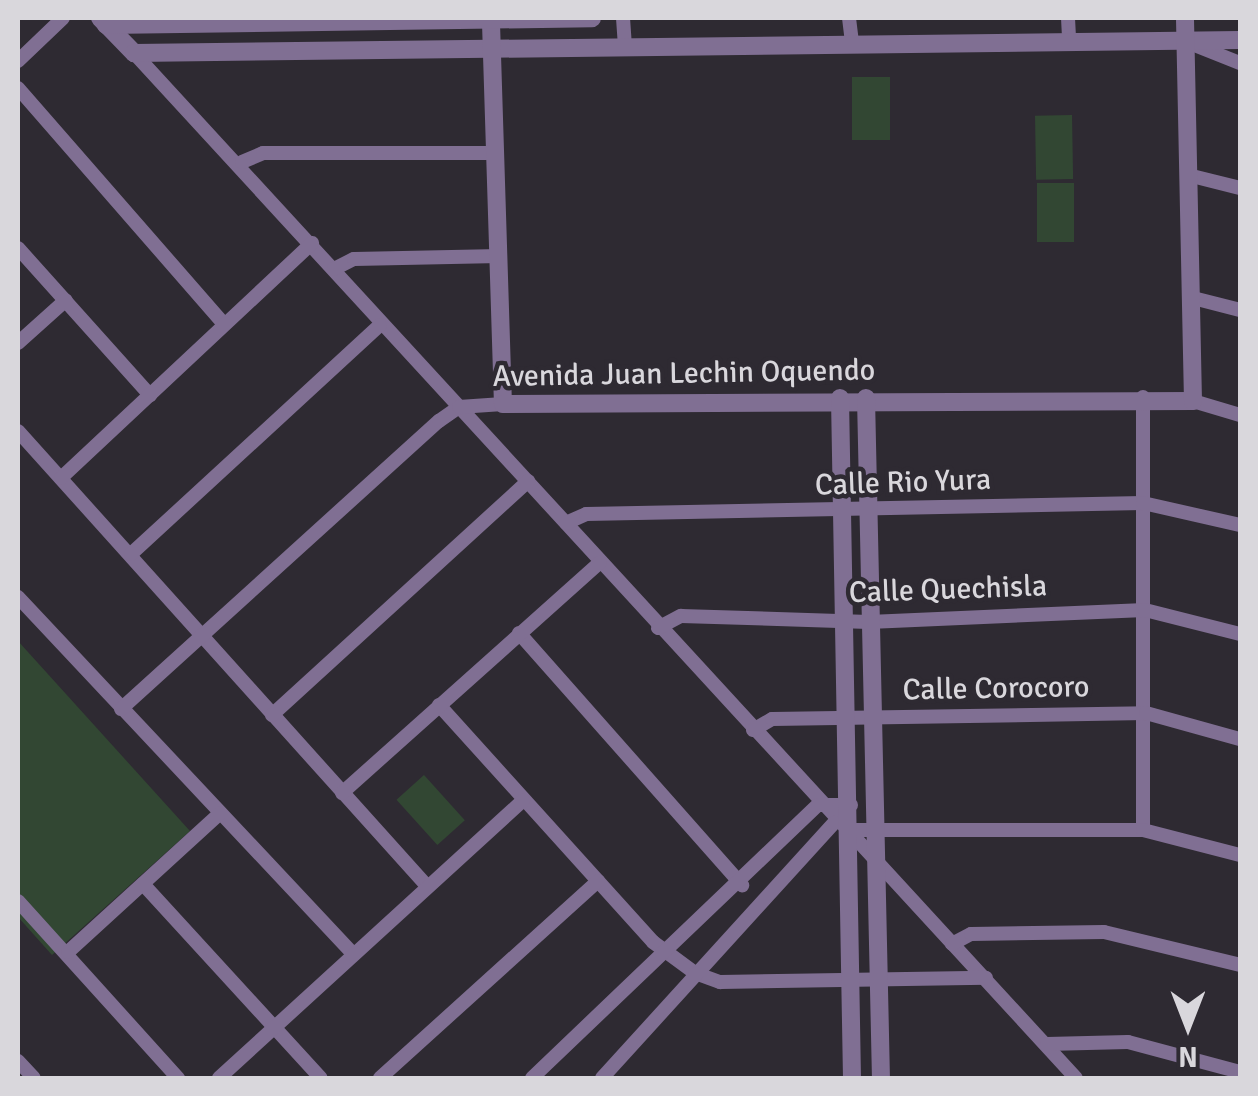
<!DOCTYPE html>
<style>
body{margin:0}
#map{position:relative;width:1258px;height:1096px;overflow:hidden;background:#2e2a32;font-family:Signika,sans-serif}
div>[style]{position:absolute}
.green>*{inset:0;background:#324733;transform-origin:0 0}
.minor>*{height:14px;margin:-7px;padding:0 7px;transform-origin:7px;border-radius:7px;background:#806f93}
.tertiary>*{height:18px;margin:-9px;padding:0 9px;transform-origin:9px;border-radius:9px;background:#806f93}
span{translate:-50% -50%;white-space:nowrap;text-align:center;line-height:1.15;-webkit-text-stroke:9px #2e2a32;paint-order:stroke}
.street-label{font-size:30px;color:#d9d7dc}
.frame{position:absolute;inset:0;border:20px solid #d9d7dc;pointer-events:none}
.north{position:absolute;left:1138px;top:976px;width:100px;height:100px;-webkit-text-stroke:8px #2e2a32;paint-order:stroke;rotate:180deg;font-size:28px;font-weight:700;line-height:40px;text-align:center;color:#d9d7dc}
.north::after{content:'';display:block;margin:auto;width:35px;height:45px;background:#d9d7dc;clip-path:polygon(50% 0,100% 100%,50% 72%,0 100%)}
</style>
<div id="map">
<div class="green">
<i style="left:852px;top:77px;width:38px;height:63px"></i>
<i style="left:1072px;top:115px;width:64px;height:37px;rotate:89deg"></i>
<i style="left:1037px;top:183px;width:37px;height:59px"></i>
<i style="clip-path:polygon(18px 641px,190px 831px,52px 955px,18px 917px)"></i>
<i style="left:424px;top:775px;width:61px;height:37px;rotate:48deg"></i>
</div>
<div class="minor">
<i style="left:623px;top:18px;width:26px;rotate:86deg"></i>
<i style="left:849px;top:18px;width:24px;rotate:83deg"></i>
<i style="left:1068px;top:18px;width:22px;rotate:87deg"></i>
<i style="left:1192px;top:44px;width:52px;rotate:21.6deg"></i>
<i style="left:134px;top:53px;width:1392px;rotate:47.42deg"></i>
<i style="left:18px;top:61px;width:62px;rotate:-43.7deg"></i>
<i style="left:18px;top:88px;width:313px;rotate:48.9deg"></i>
<i style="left:242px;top:162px;width:23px;rotate:-23deg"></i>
<i style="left:263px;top:153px;width:233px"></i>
<i style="left:1192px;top:176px;width:49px;rotate:14deg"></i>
<i style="left:18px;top:248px;width:198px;rotate:48.1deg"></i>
<i style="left:334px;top:269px;width:22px;rotate:-27deg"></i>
<i style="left:354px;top:259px;width:146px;rotate:-1.2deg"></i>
<i style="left:1197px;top:299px;width:44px;rotate:14.3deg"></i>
<i style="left:18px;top:343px;width:64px;rotate:-41.9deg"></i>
<i style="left:1143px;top:397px;width:433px;rotate:90deg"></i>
<i style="left:1193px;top:401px;width:49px;rotate:16.6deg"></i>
<i style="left:18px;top:431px;width:612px;rotate:48.05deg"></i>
<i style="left:61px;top:478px;width:344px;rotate:-43.1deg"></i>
<i style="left:566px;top:523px;width:22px;rotate:-24deg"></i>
<i style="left:586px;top:514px;width:557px;rotate:-1.13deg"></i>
<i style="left:1143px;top:503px;width:99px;rotate:12.8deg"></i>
<i style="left:131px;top:554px;width:338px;rotate:-42.6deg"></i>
<i style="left:18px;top:597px;width:490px;rotate:46.8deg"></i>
<i style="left:658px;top:628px;width:26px;rotate:-28deg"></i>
<i style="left:681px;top:616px;width:188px;rotate:1.8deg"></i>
<i style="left:869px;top:622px;width:276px;rotate:-2.5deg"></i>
<i style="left:1145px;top:610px;width:98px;rotate:14.2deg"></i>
<i style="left:519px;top:633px;width:337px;rotate:48.5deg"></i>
<i style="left:439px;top:705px;width:319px;rotate:47.9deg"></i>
<i style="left:653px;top:942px;width:52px;rotate:36.4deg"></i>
<i style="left:695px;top:973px;width:27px;rotate:20deg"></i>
<i style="left:720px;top:982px;width:266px;rotate:-0.9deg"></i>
<i style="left:121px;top:709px;width:429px;rotate:-42.2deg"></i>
<i style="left:439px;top:421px;width:24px;rotate:-35deg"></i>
<i style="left:459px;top:407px;width:44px;rotate:-3.9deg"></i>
<i style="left:272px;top:715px;width:347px;rotate:-42.4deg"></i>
<i style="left:753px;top:730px;width:22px;rotate:-30deg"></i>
<i style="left:772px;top:719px;width:374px;rotate:-0.9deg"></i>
<i style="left:1146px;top:713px;width:98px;rotate:15.5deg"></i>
<i style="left:342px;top:793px;width:346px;rotate:-41.8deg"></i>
<i style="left:851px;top:830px;width:292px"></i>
<i style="left:1143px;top:830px;width:100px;rotate:14.5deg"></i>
<i style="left:143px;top:884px;width:263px;rotate:47.5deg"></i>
<i style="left:18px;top:901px;width:239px;rotate:47.9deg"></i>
<i style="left:952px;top:944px;width:21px;rotate:-28deg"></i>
<i style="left:971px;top:934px;width:133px;rotate:-0.9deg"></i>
<i style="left:1104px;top:932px;width:140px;rotate:13.6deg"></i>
<i style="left:68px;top:952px;width:206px;rotate:-42.4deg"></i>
<i style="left:1047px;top:1044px;width:81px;rotate:-1.4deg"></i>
<i style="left:1128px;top:1042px;width:116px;rotate:15deg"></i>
<i style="left:18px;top:1061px;width:23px;rotate:47deg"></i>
<i style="left:219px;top:1078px;width:412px;rotate:-42.4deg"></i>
<i style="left:380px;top:1078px;width:294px;rotate:-42.1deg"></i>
<i style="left:532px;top:1078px;width:395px;rotate:-43.7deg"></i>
<i style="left:818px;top:805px;width:33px"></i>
<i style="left:602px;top:1078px;width:345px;rotate:-47.7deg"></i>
</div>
<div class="tertiary">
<i style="left:100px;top:18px;width:49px;rotate:45.8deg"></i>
<i style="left:134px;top:53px;width:1106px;rotate:-0.67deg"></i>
<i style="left:491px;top:23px;width:381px;rotate:88.2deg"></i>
<i style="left:503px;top:404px;width:690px;rotate:-0.25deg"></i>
<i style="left:1193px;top:401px;width:383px;rotate:-91.2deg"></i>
<i style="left:106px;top:25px;width:486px;rotate:-0.8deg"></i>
<i style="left:840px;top:398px;width:680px;rotate:88.99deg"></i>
<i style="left:866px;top:398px;width:680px;rotate:88.74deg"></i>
</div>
<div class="street-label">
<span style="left:684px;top:374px;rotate:-1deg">Avenida Juan Lechin Oquendo</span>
<span style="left:903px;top:483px;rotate:-2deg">Calle Rio Yura</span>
<span style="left:948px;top:590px;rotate:-2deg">Calle Quechisla</span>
<span style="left:996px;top:689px;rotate:-1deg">Calle Corocoro</span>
</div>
<div class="frame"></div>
<div class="north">N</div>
</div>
